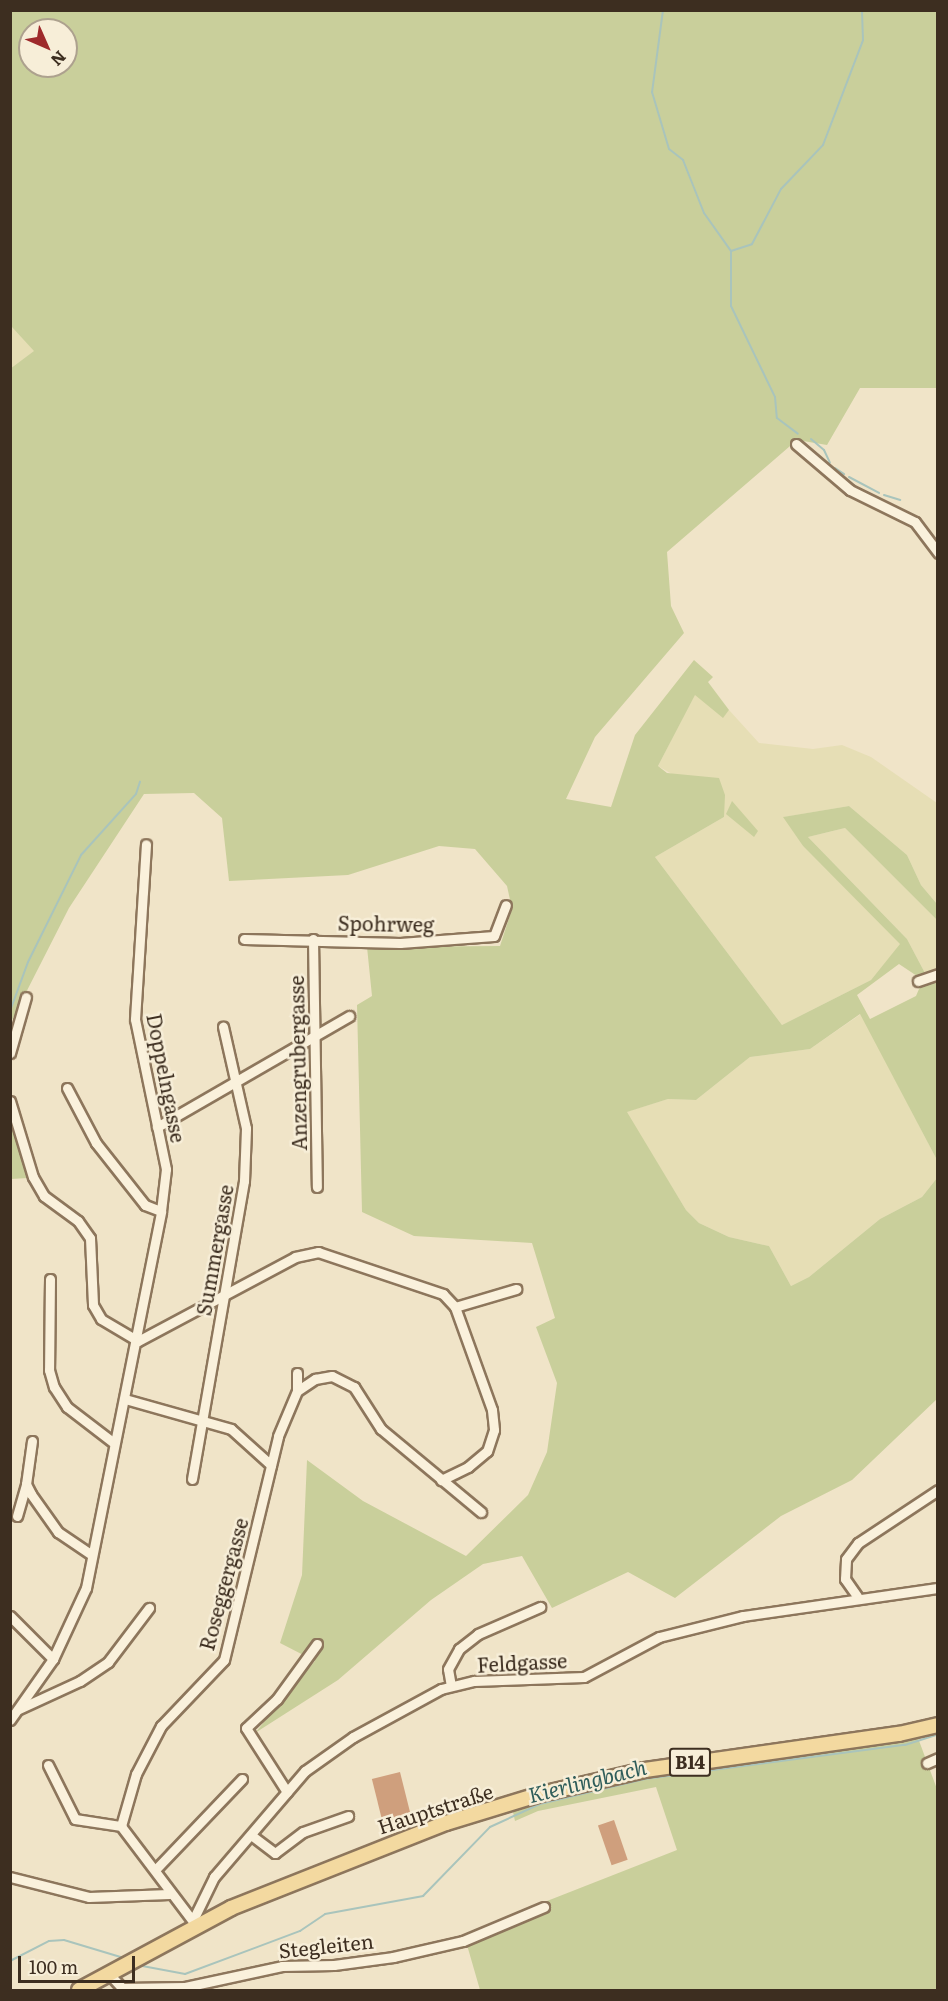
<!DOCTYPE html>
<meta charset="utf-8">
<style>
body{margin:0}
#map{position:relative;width:948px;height:2001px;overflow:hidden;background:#f0e4c8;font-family:Literata,serif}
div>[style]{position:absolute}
.farmland>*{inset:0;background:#e6deb5}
.green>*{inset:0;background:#c9cf9b}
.stream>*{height:2px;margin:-1px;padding:0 1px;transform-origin:1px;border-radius:1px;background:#a9c4bc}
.building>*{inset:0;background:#cf9f7d;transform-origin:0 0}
.roads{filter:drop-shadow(2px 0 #8d765c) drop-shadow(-2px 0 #8d765c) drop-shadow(0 2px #8d765c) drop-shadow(0 -2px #8d765c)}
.street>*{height:9px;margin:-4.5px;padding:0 4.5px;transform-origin:4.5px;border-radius:4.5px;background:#faf1dc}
.primary>*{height:14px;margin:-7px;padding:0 7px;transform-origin:7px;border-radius:7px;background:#f3d9a0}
span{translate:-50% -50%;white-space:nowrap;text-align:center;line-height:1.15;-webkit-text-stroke:5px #f7eed8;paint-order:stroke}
.shield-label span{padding:2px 4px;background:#f7eed8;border:2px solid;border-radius:4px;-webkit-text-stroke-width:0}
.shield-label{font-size:18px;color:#3d2e20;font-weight:700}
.street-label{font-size:20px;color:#3d2e20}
.water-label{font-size:21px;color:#2f5d5a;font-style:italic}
.frame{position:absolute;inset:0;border:12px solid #3d2e20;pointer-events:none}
.north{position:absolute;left:18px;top:18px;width:60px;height:60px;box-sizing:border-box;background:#f7eed8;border:2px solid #ada18e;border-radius:50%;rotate:135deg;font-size:16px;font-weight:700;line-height:24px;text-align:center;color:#3d2e20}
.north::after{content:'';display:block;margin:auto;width:21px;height:27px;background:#9e2a2b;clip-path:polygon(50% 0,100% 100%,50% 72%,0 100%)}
.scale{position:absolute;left:18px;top:1956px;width:117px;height:27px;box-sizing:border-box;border:3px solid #3d2e20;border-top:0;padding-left:8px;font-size:18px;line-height:21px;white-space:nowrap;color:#3d2e20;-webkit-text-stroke:4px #f7eed8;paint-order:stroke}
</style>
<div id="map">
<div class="farmland">
<i style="clip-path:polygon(11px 326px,35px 351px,11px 369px)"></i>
<i style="clip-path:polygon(695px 694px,723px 717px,729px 710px,759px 743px,813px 749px,842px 745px,871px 757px,937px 803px,937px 904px,921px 885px,907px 855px,849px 806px,784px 817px,803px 846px,901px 944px,871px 980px,782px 1025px,655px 857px,724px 817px,722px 803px,658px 766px)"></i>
<i style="clip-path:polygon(845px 828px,937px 920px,937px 971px,926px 975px,907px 939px,808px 837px)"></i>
<i style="clip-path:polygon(861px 1014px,937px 1160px,937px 1178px,922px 1197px,880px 1219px,809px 1277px,791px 1286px,769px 1246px,729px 1237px,699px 1223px,686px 1210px,626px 1112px,668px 1099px,696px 1100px,750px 1057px,810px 1049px)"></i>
</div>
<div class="green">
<i style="clip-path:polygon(evenodd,11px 11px,937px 11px,937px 388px,860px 388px,827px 445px,797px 440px,667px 552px,671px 606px,684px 633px,595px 737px,566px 799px,611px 807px,635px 735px,694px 660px,713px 677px,708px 682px,729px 710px,723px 718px,695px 695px,658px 766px,667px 773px,719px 778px,725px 795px,724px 817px,655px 857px,782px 1025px,871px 980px,900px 944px,803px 846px,783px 817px,849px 806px,907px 855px,921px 885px,937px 904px,937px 920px,845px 828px,808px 837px,907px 939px,926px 975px,920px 978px,899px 964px,857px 995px,870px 1019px,916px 996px,922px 982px,937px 978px,937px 1160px,860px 1014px,810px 1049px,750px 1057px,696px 1100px,668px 1099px,627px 1112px,686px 1210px,699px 1223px,729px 1237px,769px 1246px,791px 1286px,809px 1277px,880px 1219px,922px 1197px,937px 1178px,937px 1399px,852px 1480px,781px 1516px,675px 1598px,628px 1572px,552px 1608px,522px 1556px,483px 1564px,431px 1600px,338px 1680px,255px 1733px,315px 1661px,280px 1643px,302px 1575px,307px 1460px,363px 1501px,466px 1556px,528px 1495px,547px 1452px,557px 1383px,536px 1327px,555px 1318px,532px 1243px,414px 1236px,362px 1212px,357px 1005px,372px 996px,367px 947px,500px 946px,512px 909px,507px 886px,475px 849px,439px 846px,348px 875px,229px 881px,222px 818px,194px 793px,144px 794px,69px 908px,11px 1022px,10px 369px,34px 351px,11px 326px,11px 11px,30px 30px,66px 30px,66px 66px,30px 66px,30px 30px)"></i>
<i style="clip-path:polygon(732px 801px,758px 831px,754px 837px,726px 814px)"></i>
<i style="clip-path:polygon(10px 1113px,23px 1145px,28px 1178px,11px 1179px)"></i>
<i style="clip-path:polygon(918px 1738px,937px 1789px,937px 1990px,480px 1990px,467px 1945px,539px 1916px,547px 1901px,677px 1850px,656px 1787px,538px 1811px,515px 1821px,513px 1812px,534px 1802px,673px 1771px)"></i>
</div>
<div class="stream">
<i style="left:663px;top:10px;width:83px;rotate:97.6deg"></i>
<i style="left:652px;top:92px;width:59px;rotate:73.4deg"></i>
<i style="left:669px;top:149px;width:18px;rotate:38deg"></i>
<i style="left:683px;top:160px;width:57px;rotate:68.4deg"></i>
<i style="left:704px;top:213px;width:47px;rotate:54.6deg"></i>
<i style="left:731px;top:251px;width:55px;rotate:90deg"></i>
<i style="left:731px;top:306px;width:101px;rotate:64.2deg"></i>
<i style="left:775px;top:397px;width:21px;rotate:85deg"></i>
<i style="left:777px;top:418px;width:26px;rotate:37deg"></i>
<i style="left:731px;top:251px;width:22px;rotate:-18deg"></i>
<i style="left:752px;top:244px;width:62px;rotate:-62.2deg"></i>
<i style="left:781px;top:189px;width:61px;rotate:-46.3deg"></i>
<i style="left:823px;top:145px;width:112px;rotate:-69.1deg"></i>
<i style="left:863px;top:40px;width:30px;rotate:-92deg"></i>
<i style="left:811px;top:439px;width:17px;rotate:40deg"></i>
<i style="left:824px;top:450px;width:14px;rotate:65deg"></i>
<i style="left:835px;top:468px;width:11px;rotate:34deg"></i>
<i style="left:849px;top:477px;width:34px;rotate:28deg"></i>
<i style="left:884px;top:495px;width:17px;rotate:17deg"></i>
<i style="left:10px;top:1011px;width:52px;rotate:-69.8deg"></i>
<i style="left:28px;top:962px;width:119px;rotate:-63.6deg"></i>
<i style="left:81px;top:855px;width:82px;rotate:-48deg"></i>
<i style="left:136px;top:794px;width:13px;rotate:-72deg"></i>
<i style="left:10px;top:1961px;width:44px;rotate:-27.1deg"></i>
<i style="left:49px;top:1941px;width:15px;rotate:-4deg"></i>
<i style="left:64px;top:1940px;width:66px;rotate:16.8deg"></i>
<i style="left:137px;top:1965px;width:49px;rotate:10.6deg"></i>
<i style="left:185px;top:1974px;width:123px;rotate:-20.5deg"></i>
<i style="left:300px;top:1931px;width:30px;rotate:-34deg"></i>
<i style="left:325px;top:1914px;width:100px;rotate:-10.4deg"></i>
<i style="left:423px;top:1896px;width:96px;rotate:-45.8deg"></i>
<i style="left:490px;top:1827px;width:55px;rotate:-24.7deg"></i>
<i style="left:540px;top:1804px;width:108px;rotate:-13.4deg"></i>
<i style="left:645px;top:1779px;width:262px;rotate:-7.5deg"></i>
<i style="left:905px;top:1745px;width:35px;rotate:-18deg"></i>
</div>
<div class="building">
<i style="left:400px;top:1772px;width:49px;height:29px;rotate:76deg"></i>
<i style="left:614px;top:1820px;width:42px;height:17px;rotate:71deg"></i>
</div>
<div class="roads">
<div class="street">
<i style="left:796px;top:444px;width:71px;rotate:40.4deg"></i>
<i style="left:850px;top:490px;width:72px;rotate:26.2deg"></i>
<i style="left:915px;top:522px;width:39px;rotate:53deg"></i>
<i style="left:244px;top:939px;width:156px;rotate:1.5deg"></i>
<i style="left:400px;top:943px;width:94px;rotate:-4.3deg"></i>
<i style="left:494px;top:936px;width:33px;rotate:-69deg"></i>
<i style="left:313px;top:939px;width:248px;rotate:89.1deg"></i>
<i style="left:918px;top:981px;width:21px;rotate:-19deg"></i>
<i style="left:10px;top:1053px;width:58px;rotate:-74.1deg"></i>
<i style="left:67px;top:1088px;width:62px;rotate:62.2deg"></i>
<i style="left:96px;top:1143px;width:79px;rotate:51.7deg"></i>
<i style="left:145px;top:1205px;width:17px;rotate:21deg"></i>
<i style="left:10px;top:1101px;width:79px;rotate:73.2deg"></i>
<i style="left:33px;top:1177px;width:22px;rotate:60deg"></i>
<i style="left:44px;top:1196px;width:42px;rotate:36.3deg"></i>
<i style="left:78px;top:1221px;width:21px;rotate:55deg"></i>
<i style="left:90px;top:1238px;width:67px;rotate:87.4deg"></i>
<i style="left:93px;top:1305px;width:16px;rotate:60deg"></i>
<i style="left:101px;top:1319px;width:43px;rotate:30.7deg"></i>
<i style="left:138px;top:1341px;width:178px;rotate:-28.1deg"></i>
<i style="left:295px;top:1257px;width:24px;rotate:-12deg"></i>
<i style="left:318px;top:1252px;width:132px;rotate:18.6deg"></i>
<i style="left:443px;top:1294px;width:18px;rotate:47deg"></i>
<i style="left:455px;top:1307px;width:109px;rotate:70.2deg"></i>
<i style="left:492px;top:1410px;width:20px;rotate:84deg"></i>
<i style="left:494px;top:1430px;width:22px;rotate:108deg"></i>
<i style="left:487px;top:1451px;width:25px;rotate:140deg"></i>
<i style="left:468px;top:1467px;width:30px;rotate:154deg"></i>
<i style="left:157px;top:1127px;width:222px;rotate:-30deg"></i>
<i style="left:50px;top:1279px;width:91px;rotate:90.6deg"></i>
<i style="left:49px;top:1370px;width:18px;rotate:74deg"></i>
<i style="left:54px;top:1387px;width:24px;rotate:57deg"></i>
<i style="left:67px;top:1407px;width:59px;rotate:37.5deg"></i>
<i style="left:455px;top:1307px;width:64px;rotate:-16.4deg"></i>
<i style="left:297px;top:1391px;width:18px;rotate:-90deg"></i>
<i style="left:125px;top:1399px;width:110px;rotate:15.8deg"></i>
<i style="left:231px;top:1429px;width:54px;rotate:42deg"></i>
<i style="left:32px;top:1441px;width:43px;rotate:97.9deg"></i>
<i style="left:26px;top:1484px;width:11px;rotate:63deg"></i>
<i style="left:31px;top:1494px;width:47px;rotate:54.6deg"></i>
<i style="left:58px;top:1532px;width:41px;rotate:34.1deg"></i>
<i style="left:192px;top:1479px;width:303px;rotate:-80.1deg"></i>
<i style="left:244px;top:1181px;width:53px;rotate:-87.8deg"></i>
<i style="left:246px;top:1128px;width:104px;rotate:-102.8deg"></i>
<i style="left:17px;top:1516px;width:33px;rotate:-74deg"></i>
<i style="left:857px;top:1596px;width:21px;rotate:-125deg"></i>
<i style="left:845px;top:1579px;width:20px;rotate:-87deg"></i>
<i style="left:846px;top:1559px;width:20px;rotate:-53deg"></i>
<i style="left:858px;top:1543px;width:96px;rotate:-33.5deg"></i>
<i style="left:10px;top:1616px;width:61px;rotate:45deg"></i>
<i style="left:451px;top:1686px;width:17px;rotate:-100deg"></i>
<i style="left:448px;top:1669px;width:23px;rotate:-61deg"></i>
<i style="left:459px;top:1649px;width:24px;rotate:-38deg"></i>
<i style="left:478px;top:1634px;width:68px;rotate:-23.5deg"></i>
<i style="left:19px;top:1709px;width:67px;rotate:-24.7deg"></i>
<i style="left:80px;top:1681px;width:34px;rotate:-34deg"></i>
<i style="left:108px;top:1662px;width:68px;rotate:-52.8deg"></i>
<i style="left:10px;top:1720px;width:75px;rotate:-54.8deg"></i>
<i style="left:53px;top:1659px;width:78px;rotate:-65.1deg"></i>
<i style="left:86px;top:1588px;width:384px;rotate:-78.7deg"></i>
<i style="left:161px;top:1211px;width:42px;rotate:-83.2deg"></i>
<i style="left:166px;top:1169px;width:153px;rotate:-101.7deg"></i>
<i style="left:135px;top:1019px;width:175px;rotate:-86.4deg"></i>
<i style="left:927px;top:1763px;width:12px;rotate:-24deg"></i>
<i style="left:48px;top:1765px;width:60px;rotate:63.4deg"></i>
<i style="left:75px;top:1819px;width:47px;rotate:8.7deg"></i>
<i style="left:287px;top:1792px;width:76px;rotate:-122.6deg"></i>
<i style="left:246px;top:1728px;width:42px;rotate:-43.1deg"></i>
<i style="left:277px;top:1699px;width:68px;rotate:-54deg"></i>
<i style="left:251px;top:1835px;width:30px;rotate:37deg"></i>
<i style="left:275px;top:1853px;width:35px;rotate:-37deg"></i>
<i style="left:303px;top:1832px;width:48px;rotate:-19.6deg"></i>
<i style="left:155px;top:1870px;width:126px;rotate:-46.3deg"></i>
<i style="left:10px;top:1877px;width:81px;rotate:14.2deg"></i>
<i style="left:89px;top:1897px;width:80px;rotate:-2.1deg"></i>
<i style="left:193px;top:1920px;width:48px;rotate:-64deg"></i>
<i style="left:214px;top:1877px;width:140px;rotate:-49.4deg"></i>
<i style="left:305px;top:1771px;width:59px;rotate:-35.3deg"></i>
<i style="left:353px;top:1737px;width:100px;rotate:-28.6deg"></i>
<i style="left:441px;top:1689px;width:34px;rotate:-14deg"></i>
<i style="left:474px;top:1681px;width:110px;rotate:-2.1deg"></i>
<i style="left:584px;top:1677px;width:85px;rotate:-28.1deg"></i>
<i style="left:659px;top:1637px;width:87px;rotate:-14deg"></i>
<i style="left:743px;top:1616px;width:197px;rotate:-8.2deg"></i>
<i style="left:195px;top:1924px;width:123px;rotate:-127.1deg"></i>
<i style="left:121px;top:1826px;width:54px;rotate:-73.9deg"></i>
<i style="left:136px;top:1774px;width:54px;rotate:-62.5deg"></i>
<i style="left:161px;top:1726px;width:91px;rotate:-46.3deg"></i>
<i style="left:224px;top:1660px;width:230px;rotate:-76.4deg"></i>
<i style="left:278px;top:1436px;width:49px;rotate:-67.1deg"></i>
<i style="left:297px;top:1391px;width:22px;rotate:-34deg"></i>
<i style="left:315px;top:1379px;width:17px;rotate:-10deg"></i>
<i style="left:332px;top:1376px;width:25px;rotate:27deg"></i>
<i style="left:354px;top:1387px;width:50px;rotate:57.3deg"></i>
<i style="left:381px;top:1429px;width:130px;rotate:39.7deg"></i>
<i style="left:110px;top:1975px;width:18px;rotate:47deg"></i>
<i style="left:122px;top:1988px;width:63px;rotate:-0.9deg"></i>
<i style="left:185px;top:1987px;width:99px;rotate:-12.2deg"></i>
<i style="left:282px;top:1966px;width:52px;rotate:-1.1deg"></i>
<i style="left:334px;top:1965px;width:60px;rotate:-7.7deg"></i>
<i style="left:393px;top:1957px;width:72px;rotate:-12.9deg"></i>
<i style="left:463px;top:1941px;width:88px;rotate:-22.8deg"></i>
</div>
<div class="primary">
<i style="left:79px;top:1990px;width:173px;rotate:-28.3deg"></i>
<i style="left:231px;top:1908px;width:231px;rotate:-21.6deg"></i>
<i style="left:446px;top:1823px;width:99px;rotate:-17deg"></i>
<i style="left:541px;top:1794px;width:107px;rotate:-13deg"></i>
<i style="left:645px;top:1770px;width:257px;rotate:-8.1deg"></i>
<i style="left:899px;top:1734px;width:40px;rotate:-13deg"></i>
</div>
</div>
<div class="shield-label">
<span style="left:690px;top:1762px">B14</span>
</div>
<div class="street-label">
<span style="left:386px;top:923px;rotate:1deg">Spohrweg</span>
<span style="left:297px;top:1063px;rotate:-91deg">Anzengrubergasse</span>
<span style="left:167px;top:1078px;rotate:79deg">Doppelngasse</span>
<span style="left:214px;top:1250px;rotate:-80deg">Summergasse</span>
<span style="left:223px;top:1584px;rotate:-75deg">Roseggergasse</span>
<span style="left:522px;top:1662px;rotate:-3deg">Feldgasse</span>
<span style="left:435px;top:1808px;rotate:-18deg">Hauptstraße</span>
<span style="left:326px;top:1945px;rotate:-6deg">Stegleiten</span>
</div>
<div class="water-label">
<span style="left:587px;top:1780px;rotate:-14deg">Kierlingbach</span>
</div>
<div class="frame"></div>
<div class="north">N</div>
<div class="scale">100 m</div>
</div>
